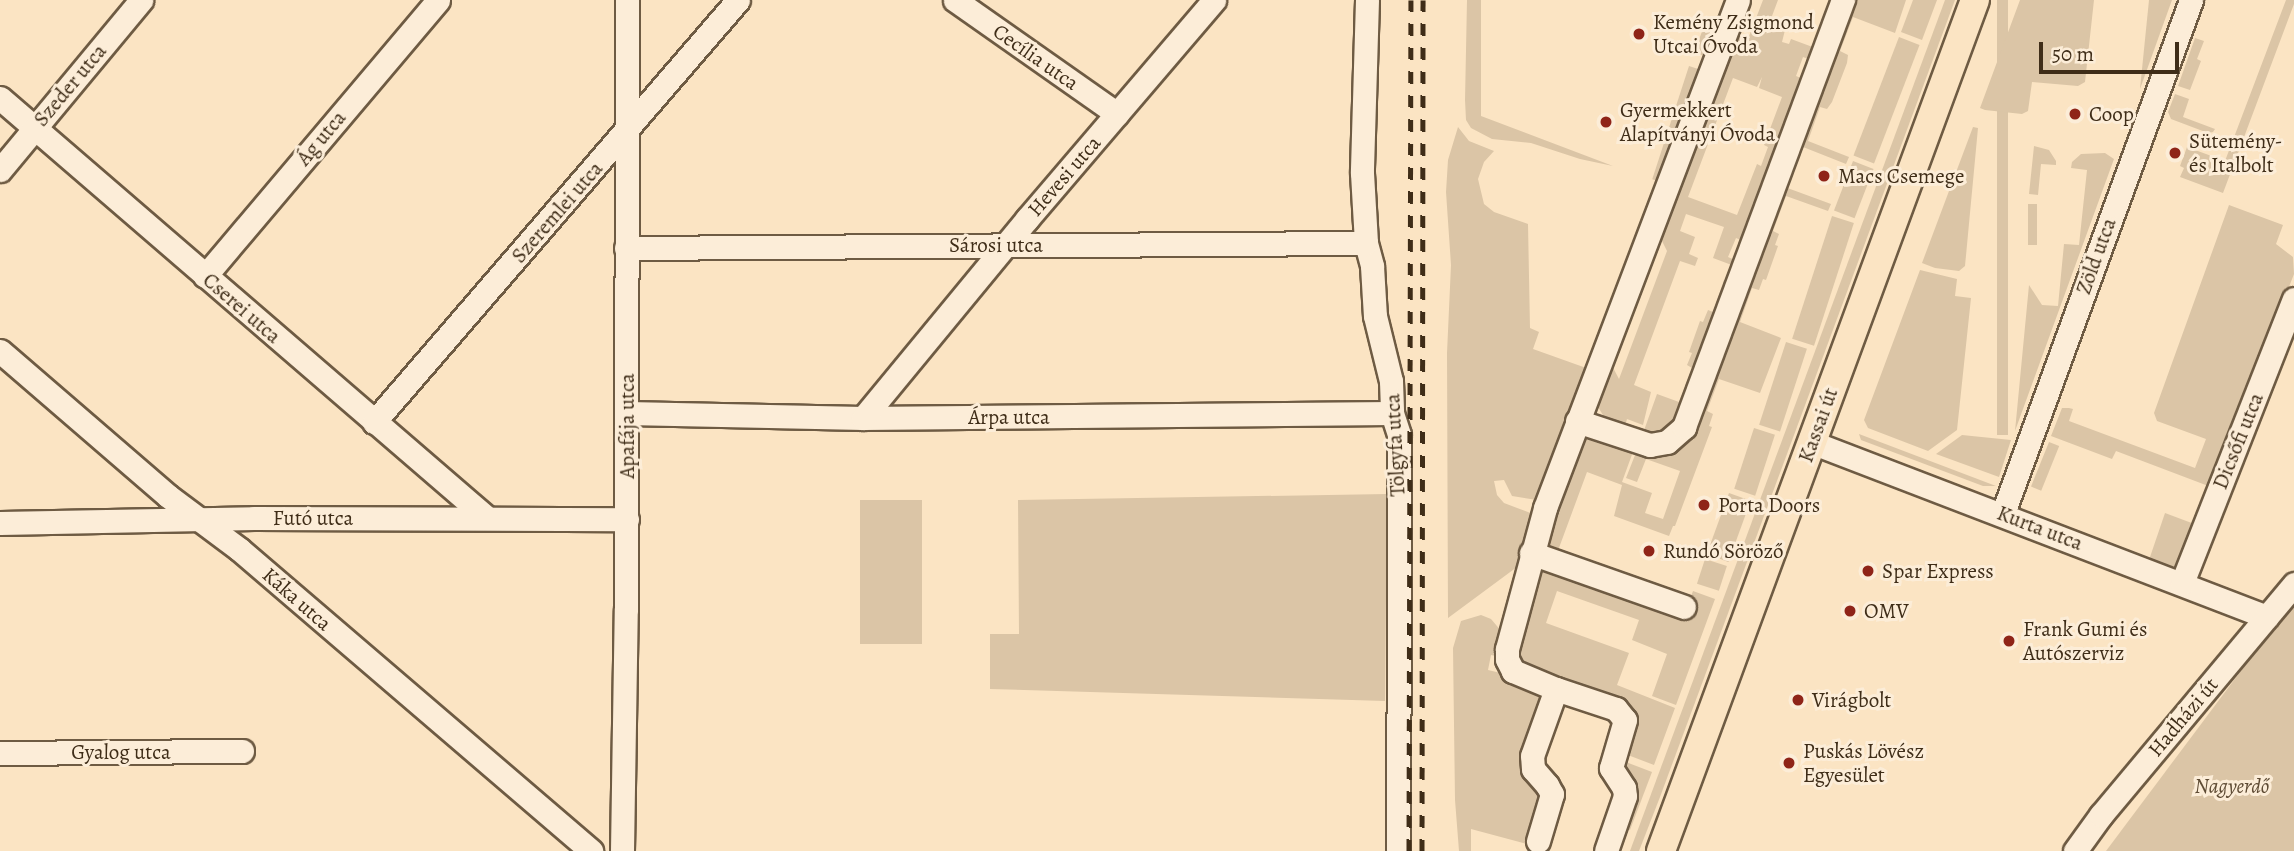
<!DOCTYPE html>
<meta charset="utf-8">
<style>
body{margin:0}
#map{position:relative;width:2294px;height:851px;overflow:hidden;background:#fbe4c3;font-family:Alegreya,serif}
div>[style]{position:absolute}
.green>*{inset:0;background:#dbc5a6;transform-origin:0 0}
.roads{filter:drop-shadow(2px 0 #6e5b43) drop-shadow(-2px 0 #6e5b43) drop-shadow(0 2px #6e5b43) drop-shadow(0 -2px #6e5b43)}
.minor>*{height:23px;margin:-11.5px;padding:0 11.5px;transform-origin:11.5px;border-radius:11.5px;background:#fcedd8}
.major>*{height:28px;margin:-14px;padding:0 14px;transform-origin:14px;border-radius:14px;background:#fbe4c3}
.rail>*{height:5px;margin-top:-2.5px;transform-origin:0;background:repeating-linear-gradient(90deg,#3f2d18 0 12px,transparent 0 24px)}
.dots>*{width:19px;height:19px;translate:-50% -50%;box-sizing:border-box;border:4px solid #fcedd8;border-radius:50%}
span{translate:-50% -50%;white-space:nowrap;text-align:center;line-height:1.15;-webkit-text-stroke:6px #fcedd8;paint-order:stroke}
.poi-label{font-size:21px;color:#3f2d18}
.left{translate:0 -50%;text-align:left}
.street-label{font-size:21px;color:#3f2d18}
.park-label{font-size:21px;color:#5e4b34;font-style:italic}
.scale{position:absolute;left:2039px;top:42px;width:140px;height:32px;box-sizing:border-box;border:4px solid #3f2d18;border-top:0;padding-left:9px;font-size:21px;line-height:24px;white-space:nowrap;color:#3f2d18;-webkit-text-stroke:5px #fcedd8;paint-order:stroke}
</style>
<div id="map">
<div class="green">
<i style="clip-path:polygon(1467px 0,1481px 0,1481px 116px,1613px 166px,1580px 159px,1531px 143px,1492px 139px,1471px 128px,1466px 120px,1465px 100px)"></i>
<i style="clip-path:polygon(evenodd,1763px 0,1778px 0,1769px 24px,1785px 30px,1782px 42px,1789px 44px,1791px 39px,1818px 49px,1814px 61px,1803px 57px,1796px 76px,1806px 80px,1746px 242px,1736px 238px,1728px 257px,1739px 262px,1737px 267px,1713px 258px,1724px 227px,1686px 214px,1680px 231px,1695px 237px,1689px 254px,1698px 258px,1695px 266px,1680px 261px,1634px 385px,1651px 392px,1643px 425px,1627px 419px,1624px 430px,1606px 420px,1598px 407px,1597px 399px,1609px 360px,1619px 379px,1667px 251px,1657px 231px,1734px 34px,1748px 39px,1763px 0,1762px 77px,1759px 88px,1782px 97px,1764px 145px,1768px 147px,1761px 166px,1757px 164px,1737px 215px,1688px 197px,1733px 78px,1757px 87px,1762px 77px)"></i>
<i style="clip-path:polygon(1851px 0,1906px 0,1895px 33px,1853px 17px,1840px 51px,1848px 55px,1847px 63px,1832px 102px,1827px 109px,1820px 107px,1808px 141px,1849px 157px,1846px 164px,1798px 145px)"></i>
<i style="clip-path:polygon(1913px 0,1937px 0,1922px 40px,1901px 32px)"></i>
<i style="clip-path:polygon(1945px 0,1955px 0,1660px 797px,1639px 851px,1630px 851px)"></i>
<i style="left:1997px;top:0;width:11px;height:435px"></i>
<i style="clip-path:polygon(2020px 0,2094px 0,2085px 82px,2078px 86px,2032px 82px,2028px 111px,2022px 114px,1985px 110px,1980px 108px)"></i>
<i style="clip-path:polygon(2149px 0,2172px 0,2140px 89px)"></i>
<i style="clip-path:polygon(2286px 0,2294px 0,2294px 4px,2223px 193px,2180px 177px,2184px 168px,2180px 166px,2187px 147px,2225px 161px)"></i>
<i style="clip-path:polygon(1705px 24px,1715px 31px,1709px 58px,1694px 52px)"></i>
<i style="left:1899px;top:37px;width:22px;height:127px;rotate:21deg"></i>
<i style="clip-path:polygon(2195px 38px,2204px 41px,2197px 59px,2201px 61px,2190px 90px,2178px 86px)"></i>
<i style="left:1689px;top:66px;width:16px;height:119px;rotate:18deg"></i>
<i style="clip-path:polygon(2175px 94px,2189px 99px,2183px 117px,2215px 129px,2213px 132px,2208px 133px,2171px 119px,2168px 112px)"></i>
<i style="clip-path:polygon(1458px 127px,1469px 141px,1494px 151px,1484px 162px,1478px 179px,1484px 204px,1494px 212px,1528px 224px,1530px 328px,1539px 332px,1533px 349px,1589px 369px,1537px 500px,1512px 496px,1504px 480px,1494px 481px,1497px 495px,1504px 503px,1533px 514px,1521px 564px,1448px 618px,1447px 353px,1451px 265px,1446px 192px,1448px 160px)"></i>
<i style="clip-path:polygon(1973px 127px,1978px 128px,1965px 266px,1959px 271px,1935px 268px,1922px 263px)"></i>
<i style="clip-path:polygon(2034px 146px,2049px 150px,2056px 161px,2056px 165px,2041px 164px,2038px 195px,2029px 194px)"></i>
<i style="clip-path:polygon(2105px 153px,2114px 159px,2015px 431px,2029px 285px,2042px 305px,2058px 306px,2064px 244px,2079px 245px,2087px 170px,2071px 168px,2072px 162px,2081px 154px)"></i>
<i style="left:1853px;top:161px;width:22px;height:53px;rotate:21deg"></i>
<i style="clip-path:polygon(1782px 186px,1831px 204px,1828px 211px,1786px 196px,1773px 231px,1779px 234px,1775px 245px,1778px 246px,1766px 280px,1763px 279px,1759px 290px,1752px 288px,1740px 322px,1781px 338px,1760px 393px,1719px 379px,1707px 411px,1713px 414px,1709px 426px,1712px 427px,1675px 526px,1673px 526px,1669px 536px,1614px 516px,1622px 485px,1587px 472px,1556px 556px,1544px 545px,1576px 447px,1588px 435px,1634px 449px,1622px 482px,1652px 493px,1645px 513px,1663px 519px,1680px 471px,1646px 459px,1637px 482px,1626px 478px,1637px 450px,1661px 451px)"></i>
<i style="left:2028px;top:204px;width:9px;height:41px"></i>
<i style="clip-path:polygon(2229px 205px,2283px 225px,2276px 244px,2293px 257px,2294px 274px,2211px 487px,2116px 451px,2112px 459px,2051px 436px,2062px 408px,2069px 408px,2073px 409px,2069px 421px,2195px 468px,2206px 439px,2157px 421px,2154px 413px)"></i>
<i style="left:1832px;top:216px;width:23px;height:129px;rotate:18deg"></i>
<i style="clip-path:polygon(1920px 270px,1957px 279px,1955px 296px,1971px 298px,1957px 430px,1928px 451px,1868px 428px,1864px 420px)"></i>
<i style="clip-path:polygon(1724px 280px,1731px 283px,1671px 431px,1642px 436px,1657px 394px,1679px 402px,1692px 368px,1687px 365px,1692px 353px,1689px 352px,1700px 321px,1703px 322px,1708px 310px,1713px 312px)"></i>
<i style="left:1786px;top:342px;width:22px;height:87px;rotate:18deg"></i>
<i style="left:1754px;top:428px;width:22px;height:64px;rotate:18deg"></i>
<i style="clip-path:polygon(1859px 434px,1996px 486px,1983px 486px,1861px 440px)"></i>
<i style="clip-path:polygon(1962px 435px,2011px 440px,1999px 477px,1936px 454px)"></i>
<i style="left:2049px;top:442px;width:11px;height:48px;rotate:22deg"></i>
<i style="left:1729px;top:493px;width:23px;height:65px;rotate:20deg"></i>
<i style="clip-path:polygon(1387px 494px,1385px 701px,990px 689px,990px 634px,1019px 634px,1018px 500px)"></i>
<i style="left:860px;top:500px;width:62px;height:144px"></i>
<i style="clip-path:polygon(2165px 513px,2197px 525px,2180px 564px,2175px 567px,2149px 560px)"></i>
<i style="left:1705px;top:559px;width:23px;height:26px;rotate:18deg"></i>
<i style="clip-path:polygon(1542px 567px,1685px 613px,1693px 591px,1715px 599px,1676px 705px,1652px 696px,1667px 654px,1632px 640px,1639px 620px,1557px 591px,1546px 623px,1629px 653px,1617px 685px,1675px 708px,1654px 765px,1620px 752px,1628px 730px,1513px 662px,1533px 573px)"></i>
<i style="clip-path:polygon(2294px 603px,2294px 851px,2106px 851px,2270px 632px)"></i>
<i style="clip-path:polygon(1481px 615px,1491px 619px,1502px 632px,1500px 657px,1491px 655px,1488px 670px,1509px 675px,1544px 697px,1529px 751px,1544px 786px,1531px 845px,1471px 829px,1471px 851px,1459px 851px,1455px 800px,1453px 648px,1461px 621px)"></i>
<i style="clip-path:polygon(1618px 759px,1652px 772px,1630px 830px,1619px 826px)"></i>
</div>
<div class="roads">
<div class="minor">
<i style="left:955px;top:0;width:198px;rotate:35.1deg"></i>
<i style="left:1367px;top:0;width:173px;rotate:91.7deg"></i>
<i style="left:1362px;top:173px;width:70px;rotate:86.7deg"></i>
<i style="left:1366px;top:243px;width:24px;rotate:75deg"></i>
<i style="left:1372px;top:266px;width:50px;rotate:86.6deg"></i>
<i style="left:1375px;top:316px;width:67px;rotate:76.2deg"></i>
<i style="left:1391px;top:381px;width:32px;rotate:88deg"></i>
<i style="left:1392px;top:413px;width:23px;rotate:72deg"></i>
<i style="left:1399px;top:435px;width:416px;rotate:90.1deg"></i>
<i style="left:0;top:98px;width:642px;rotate:40.77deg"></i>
<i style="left:0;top:170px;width:221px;rotate:-50.3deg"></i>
<i style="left:626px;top:248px;width:740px;rotate:-0.39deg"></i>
<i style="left:205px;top:276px;width:361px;rotate:-49.8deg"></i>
<i style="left:0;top:351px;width:222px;rotate:40.8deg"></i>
<i style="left:168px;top:496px;width:89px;rotate:36.7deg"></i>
<i style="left:239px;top:549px;width:464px;rotate:40.6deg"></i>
<i style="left:627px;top:413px;width:236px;rotate:1.2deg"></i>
<i style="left:863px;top:418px;width:529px;rotate:-0.54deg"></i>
<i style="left:863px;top:418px;width:258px;rotate:-50.5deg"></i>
<i style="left:1027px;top:219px;width:288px;rotate:-49.5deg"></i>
<i style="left:1577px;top:421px;width:77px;rotate:18.2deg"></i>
<i style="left:1650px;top:445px;width:17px;rotate:-10deg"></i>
<i style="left:1667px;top:442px;width:23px;rotate:-41deg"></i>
<i style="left:1684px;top:427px;width:456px;rotate:-69.6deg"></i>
<i style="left:374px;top:422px;width:557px;rotate:-49.22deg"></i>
<i style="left:1811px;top:442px;width:488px;rotate:21deg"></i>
<i style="left:2003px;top:513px;width:546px;rotate:-69.87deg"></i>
<i style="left:0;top:523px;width:254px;rotate:-1.1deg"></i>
<i style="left:254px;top:518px;width:373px;rotate:0.2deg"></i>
<i style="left:1531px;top:553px;width:162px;rotate:19.4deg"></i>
<i style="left:2182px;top:583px;width:305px;rotate:-68.5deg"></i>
<i style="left:1556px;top:689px;width:63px;rotate:18.4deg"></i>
<i style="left:1616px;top:709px;width:14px;rotate:51deg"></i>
<i style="left:1625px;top:720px;width:50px;rotate:106.3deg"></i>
<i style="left:1611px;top:768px;width:24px;rotate:57deg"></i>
<i style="left:1624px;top:788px;width:8px;rotate:83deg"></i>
<i style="left:1625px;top:796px;width:58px;rotate:109.1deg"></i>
<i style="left:0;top:753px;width:242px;rotate:-0.5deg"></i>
<i style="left:1538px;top:841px;width:49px;rotate:-73.4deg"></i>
<i style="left:1552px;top:794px;width:10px;rotate:-119deg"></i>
<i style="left:1547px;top:785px;width:21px;rotate:-131deg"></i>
<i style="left:1533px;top:769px;width:13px;rotate:-94deg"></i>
<i style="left:1532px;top:756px;width:71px;rotate:-70.3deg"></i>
<i style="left:1556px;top:689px;width:47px;rotate:-157.3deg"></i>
<i style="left:1513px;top:671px;width:13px;rotate:-117deg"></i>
<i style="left:1507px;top:659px;width:10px;rotate:-90deg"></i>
<i style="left:1507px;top:649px;width:146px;rotate:-74.9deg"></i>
<i style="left:1545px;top:508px;width:543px;rotate:-69.2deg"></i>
<i style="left:622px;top:851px;width:242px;rotate:-89.1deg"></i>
<i style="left:626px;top:609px;width:609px;rotate:-89.91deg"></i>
<i style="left:2075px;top:851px;width:44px;rotate:-54.2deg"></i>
<i style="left:2101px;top:815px;width:301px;rotate:-50.1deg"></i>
</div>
<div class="major">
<i style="left:1661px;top:851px;width:907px;rotate:-69.75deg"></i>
</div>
</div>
<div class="rail">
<i style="left:1409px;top:851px;width:851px;rotate:-89.87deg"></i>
<i style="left:1422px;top:851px;width:851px;rotate:-89.93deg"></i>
</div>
<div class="dots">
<i style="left:1639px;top:34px;background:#8f2418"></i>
<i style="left:2075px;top:114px;background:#8f2418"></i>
<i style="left:1606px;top:122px;background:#8f2418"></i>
<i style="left:2175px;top:153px;background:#8f2418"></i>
<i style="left:1824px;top:176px;background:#8f2418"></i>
<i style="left:1704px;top:505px;background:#8f2418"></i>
<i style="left:1649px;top:551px;background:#8f2418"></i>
<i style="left:1868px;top:571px;background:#8f2418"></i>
<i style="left:1850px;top:611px;background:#8f2418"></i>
<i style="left:2009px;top:641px;background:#8f2418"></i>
<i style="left:1798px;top:700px;background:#8f2418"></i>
<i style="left:1789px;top:763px;background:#8f2418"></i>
</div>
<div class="poi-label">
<span class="left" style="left:1653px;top:34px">Kemény Zsigmond<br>Utcai Óvoda</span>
<span class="left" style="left:1620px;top:122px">Gyermekkert<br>Alapítványi Óvoda</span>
<span class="left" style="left:2089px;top:114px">Coop</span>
<span class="left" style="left:2189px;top:153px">Sütemény-<br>és Italbolt</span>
<span class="left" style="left:1838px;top:176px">Macs Csemege</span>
<span class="left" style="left:1718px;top:505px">Porta Doors</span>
<span class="left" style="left:1663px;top:551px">Rundó Söröző</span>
<span class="left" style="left:1882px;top:571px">Spar Express</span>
<span class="left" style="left:1864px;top:611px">OMV</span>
<span class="left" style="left:2023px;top:641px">Frank Gumi és<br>Autószerviz</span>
<span class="left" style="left:1812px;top:700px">Virágbolt</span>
<span class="left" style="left:1803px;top:763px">Puskás Lövész<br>Egyesület</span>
</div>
<div class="street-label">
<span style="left:1036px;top:57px;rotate:35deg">Cecília utca</span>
<span style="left:70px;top:85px;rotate:-50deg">Szeder utca</span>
<span style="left:321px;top:138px;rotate:-50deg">Ág utca</span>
<span style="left:1064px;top:176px;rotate:-49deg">Hevesi utca</span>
<span style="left:557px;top:212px;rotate:-49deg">Szeremlei utca</span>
<span style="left:996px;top:245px">Sárosi utca</span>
<span style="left:2096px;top:256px;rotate:-70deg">Zöld utca</span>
<span style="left:242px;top:308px;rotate:41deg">Cserei utca</span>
<span style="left:1009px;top:417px">Árpa utca</span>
<span style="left:1818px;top:425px;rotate:-70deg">Kassai út</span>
<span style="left:627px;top:426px;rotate:-90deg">Apafája utca</span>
<span style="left:2238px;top:441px;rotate:-68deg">Dicsőfi utca</span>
<span style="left:1395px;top:445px;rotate:-93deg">Tölgyfa utca</span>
<span style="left:313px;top:518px">Futó utca</span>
<span style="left:2040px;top:528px;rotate:21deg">Kurta utca</span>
<span style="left:297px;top:599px;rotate:41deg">Káka utca</span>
<span style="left:2183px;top:717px;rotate:-50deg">Hadházi út</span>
<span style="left:121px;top:752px">Gyalog utca</span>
</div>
<div class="park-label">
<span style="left:2232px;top:786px">Nagyerdő</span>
</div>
<div class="scale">50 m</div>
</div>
